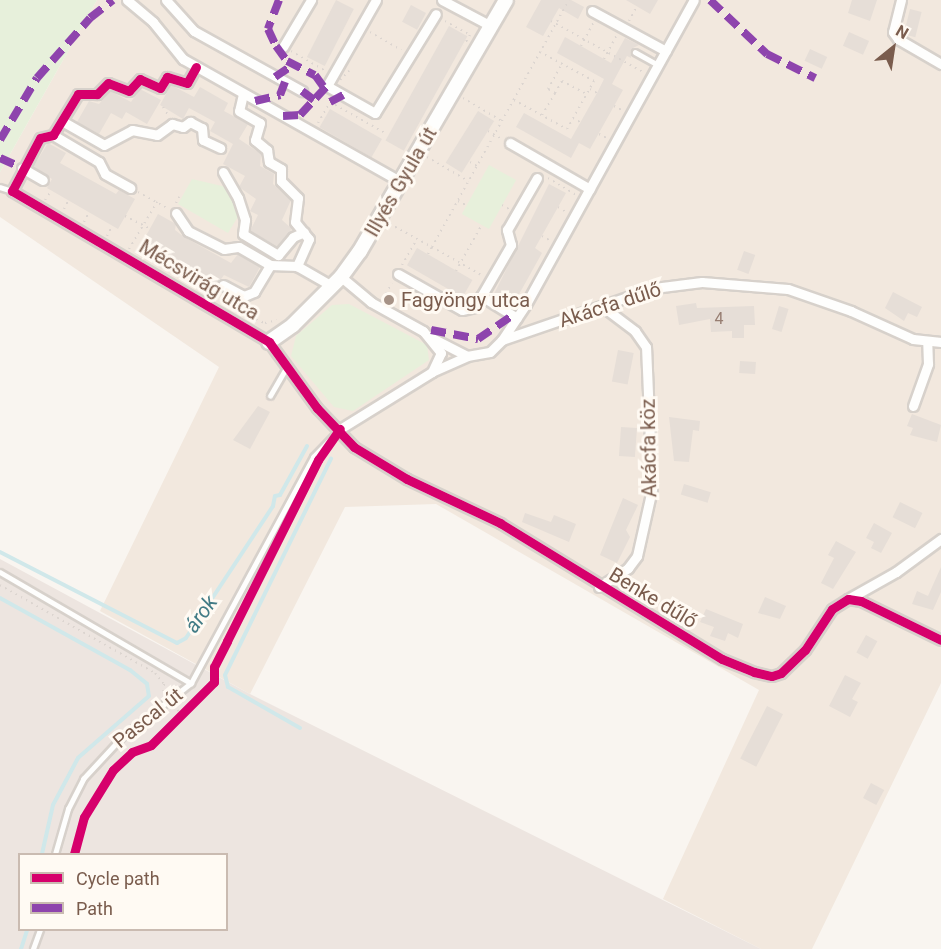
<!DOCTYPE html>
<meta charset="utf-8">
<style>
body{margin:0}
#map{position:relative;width:941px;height:949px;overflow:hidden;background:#f9f5f0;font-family:Roboto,sans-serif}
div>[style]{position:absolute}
.residential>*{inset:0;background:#f2e8de}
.industrial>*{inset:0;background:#ede5e0}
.green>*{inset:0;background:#e7f0db;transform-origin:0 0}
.stream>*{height:4px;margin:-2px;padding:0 2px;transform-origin:2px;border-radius:2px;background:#d0e8ea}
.building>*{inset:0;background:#e6ded7;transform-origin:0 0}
.path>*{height:2px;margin-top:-1px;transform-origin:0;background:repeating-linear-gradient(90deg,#dcd5d0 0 1.5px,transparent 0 6px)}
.roads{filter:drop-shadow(2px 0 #d7d1cb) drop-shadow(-2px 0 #d7d1cb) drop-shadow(0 2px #d7d1cb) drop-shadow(0 -2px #d7d1cb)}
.lane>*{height:4.5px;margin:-2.25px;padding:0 2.25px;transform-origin:2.25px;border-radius:2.25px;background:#fefefd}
.street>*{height:9px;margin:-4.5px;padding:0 4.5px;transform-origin:4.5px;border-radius:4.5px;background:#fefefd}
.secondary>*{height:14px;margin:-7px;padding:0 7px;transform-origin:7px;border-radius:7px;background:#fefefd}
.quiet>*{height:8px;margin-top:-4px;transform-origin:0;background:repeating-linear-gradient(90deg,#8e44ad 0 15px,transparent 0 23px)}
.cycleway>*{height:9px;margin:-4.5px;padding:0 4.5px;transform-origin:4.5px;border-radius:4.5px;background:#d6006c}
.dots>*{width:16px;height:16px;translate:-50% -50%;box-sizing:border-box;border:3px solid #fffaf3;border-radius:50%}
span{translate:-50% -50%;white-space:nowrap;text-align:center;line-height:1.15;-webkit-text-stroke:6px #fffaf3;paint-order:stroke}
.number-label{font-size:16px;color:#977e72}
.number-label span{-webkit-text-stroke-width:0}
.street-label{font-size:20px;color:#7a5c4d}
.poi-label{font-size:20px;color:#7a5c4d}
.left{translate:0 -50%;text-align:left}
.water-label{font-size:21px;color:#437c86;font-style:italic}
.legend{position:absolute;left:18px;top:853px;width:210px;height:78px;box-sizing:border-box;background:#fffaf3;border:2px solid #cabbb1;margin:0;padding:8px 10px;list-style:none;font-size:18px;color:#7a5c4d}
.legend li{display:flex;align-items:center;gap:12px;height:30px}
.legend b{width:30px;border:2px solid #cabbb1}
.north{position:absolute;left:863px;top:18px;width:60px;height:60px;-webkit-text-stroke:4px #fffaf3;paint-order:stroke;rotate:30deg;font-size:16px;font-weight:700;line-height:24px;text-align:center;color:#7a5c4d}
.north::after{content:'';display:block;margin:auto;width:21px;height:27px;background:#7a5c4d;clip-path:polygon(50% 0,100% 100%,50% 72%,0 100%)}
</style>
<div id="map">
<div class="residential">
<i style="clip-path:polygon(97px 0,941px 0,941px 683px,812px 949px,761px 949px,663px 899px,759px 690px,436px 504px,345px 507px,250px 694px,100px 611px,219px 367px,0 217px,0 172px)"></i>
</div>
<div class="industrial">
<i style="clip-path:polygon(evenodd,0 559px,250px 694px,761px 949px,0 949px,0 559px,20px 854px,226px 854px,226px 930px,20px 930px,20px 854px)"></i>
</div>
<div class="green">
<i style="clip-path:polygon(0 0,97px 0,0 172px)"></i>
<i style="left:489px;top:165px;width:31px;height:56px;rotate:29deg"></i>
<i style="clip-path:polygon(192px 179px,226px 187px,239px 215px,228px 233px,178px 204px)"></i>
<i style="clip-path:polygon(349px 304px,427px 345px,429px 360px,353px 411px,334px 407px,291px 356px,296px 336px,332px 305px)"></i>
</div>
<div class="stream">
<i style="left:0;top:552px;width:199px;rotate:27.2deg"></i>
<i style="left:177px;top:643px;width:10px;rotate:-29deg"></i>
<i style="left:186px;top:638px;width:158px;rotate:-56.6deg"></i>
<i style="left:273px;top:506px;width:10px;rotate:-79deg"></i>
<i style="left:275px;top:496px;width:5px;rotate:-11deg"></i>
<i style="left:280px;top:495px;width:56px;rotate:-61.1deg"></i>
<i style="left:0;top:598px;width:149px;rotate:29deg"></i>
<i style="left:130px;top:670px;width:22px;rotate:39deg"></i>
<i style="left:147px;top:684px;width:12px;rotate:81deg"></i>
<i style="left:149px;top:696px;width:94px;rotate:138.9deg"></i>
<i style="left:78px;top:758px;width:53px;rotate:118deg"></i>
<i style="left:53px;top:805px;width:50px;rotate:102.7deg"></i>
<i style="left:300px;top:728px;width:83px;rotate:-150.3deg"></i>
<i style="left:228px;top:687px;width:12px;rotate:-104deg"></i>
<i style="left:225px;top:675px;width:241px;rotate:-63.9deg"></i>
<i style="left:21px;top:949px;width:20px;rotate:-72deg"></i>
</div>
<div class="building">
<i style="left:336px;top:0;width:20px;height:64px;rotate:27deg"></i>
<i style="clip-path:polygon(541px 0,571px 0,584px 7px,578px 19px,559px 8px,543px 36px,526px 27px)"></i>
<i style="clip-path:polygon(626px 0,658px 0,650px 14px)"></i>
<i style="clip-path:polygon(852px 0,877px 0,870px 21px,848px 13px)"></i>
<i style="left:411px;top:5px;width:17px;height:19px;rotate:28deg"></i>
<i style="left:910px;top:9px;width:12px;height:26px;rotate:14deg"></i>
<i style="left:449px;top:26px;width:21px;height:131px;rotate:29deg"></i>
<i style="left:849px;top:32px;width:22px;height:15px;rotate:24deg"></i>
<i style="clip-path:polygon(565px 37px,611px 63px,625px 38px,639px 45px,631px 49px,631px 58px,627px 56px,612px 84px,623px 90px,590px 149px,579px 143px,571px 158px,516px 127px,524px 113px,571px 139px,597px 93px,604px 79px,557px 53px)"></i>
<i style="left:810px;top:49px;width:19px;height:13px;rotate:25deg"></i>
<i style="clip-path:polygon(171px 85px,194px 97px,200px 87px,228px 103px,224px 111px,248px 124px,239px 139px,261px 154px,260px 166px,274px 174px,273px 184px,291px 200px,282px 220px,292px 229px,277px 246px,250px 231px,258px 215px,250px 211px,256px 199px,239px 187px,245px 176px,223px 164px,233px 144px,210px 131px,215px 122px,189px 108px,183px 119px,160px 105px)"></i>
<i style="clip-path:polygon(140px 89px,161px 100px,147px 124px,126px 112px,122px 119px,111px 113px,99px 134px,77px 122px,89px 101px,99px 104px,110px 91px,131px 102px)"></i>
<i style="left:330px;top:109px;width:60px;height:21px;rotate:30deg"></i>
<i style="left:478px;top:111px;width:19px;height:61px;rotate:32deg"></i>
<i style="clip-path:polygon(48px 143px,66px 153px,60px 163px,116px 194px,119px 190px,135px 199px,118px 229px,47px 188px,52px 179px,33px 167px)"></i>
<i style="clip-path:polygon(549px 184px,566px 193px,535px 248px,542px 253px,513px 305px,494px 294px)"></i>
<i style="clip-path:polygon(158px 214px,176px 224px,175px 230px,184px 237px,231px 263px,238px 254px,260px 267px,249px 287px,224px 275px,216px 286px,142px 243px)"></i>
<i style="left:417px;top:248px;width:64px;height:20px;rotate:30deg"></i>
<i style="left:744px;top:251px;width:12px;height:20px;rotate:20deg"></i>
<i style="clip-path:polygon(893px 292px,922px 307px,917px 317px,908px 313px,904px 321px,885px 308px)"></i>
<i style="clip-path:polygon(696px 303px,697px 308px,754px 306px,755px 325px,744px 325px,744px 338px,732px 338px,732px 331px,711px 332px,710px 319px,679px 325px,676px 306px)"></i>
<i style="left:779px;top:306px;width:10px;height:24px;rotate:17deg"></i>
<i style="left:618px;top:350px;width:16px;height:32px;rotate:11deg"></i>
<i style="left:740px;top:361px;width:16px;height:12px;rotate:4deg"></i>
<i style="clip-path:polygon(258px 406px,270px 412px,250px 449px,233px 440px)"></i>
<i style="clip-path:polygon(912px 414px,941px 425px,937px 442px,910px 435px,913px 428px,907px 426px)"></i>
<i style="clip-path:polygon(669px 417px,700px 421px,699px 431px,693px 430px,689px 462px,674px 461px)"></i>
<i style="left:621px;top:427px;width:16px;height:29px;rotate:4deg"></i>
<i style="left:684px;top:484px;width:28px;height:11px;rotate:17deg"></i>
<i style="clip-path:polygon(623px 498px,638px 505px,626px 530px,630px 537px,617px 563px,600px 555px)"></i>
<i style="left:900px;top:502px;width:25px;height:17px;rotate:26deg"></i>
<i style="clip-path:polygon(525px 513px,551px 522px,554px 515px,576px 524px,569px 542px,522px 522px)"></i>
<i style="clip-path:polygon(874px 523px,892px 533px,881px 553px,871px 548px,874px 542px,866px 538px)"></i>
<i style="clip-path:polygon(836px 541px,856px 552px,833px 589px,821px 583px,834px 558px,828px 555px)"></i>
<i style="clip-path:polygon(941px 567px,941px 592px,933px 610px,912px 604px,917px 591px,928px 596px)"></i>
<i style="clip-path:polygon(765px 597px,786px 606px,780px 619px,758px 613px)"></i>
<i style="clip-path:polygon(706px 609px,743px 624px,738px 638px,728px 633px,725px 641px,710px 636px,714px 627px,700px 622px)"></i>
<i style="left:866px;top:635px;width:13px;height:20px;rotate:29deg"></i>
<i style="clip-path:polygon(845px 675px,861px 683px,852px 699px,858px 702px,850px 717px,829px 706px)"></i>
<i style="left:767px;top:706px;width:18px;height:59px;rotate:27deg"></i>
<i style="left:871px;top:783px;width:15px;height:17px;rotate:28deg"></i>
</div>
<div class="path">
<i style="left:445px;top:21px;width:29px;rotate:29deg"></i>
<i style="left:470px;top:35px;width:12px;rotate:121deg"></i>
<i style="left:551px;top:21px;width:105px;rotate:29deg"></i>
<i style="left:629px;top:21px;width:17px;rotate:-62deg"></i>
<i style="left:370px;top:32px;width:36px;rotate:30deg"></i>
<i style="left:581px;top:46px;width:27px;rotate:-62deg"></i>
<i style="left:291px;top:51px;width:39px;rotate:30deg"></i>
<i style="left:604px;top:59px;width:27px;rotate:-62deg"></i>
<i style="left:340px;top:80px;width:13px;rotate:-45deg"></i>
<i style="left:590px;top:89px;width:8px;rotate:30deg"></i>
<i style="left:555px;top:93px;width:14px;rotate:-60deg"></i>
<i style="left:562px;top:81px;width:27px;rotate:28deg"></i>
<i style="left:463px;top:98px;width:45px;rotate:30.5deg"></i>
<i style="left:514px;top:100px;width:60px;rotate:28.7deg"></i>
<i style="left:567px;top:129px;width:55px;rotate:-60.6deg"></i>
<i style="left:594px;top:81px;width:61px;rotate:-151.8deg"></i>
<i style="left:614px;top:106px;width:9px;rotate:27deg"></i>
<i style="left:163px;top:107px;width:9px;rotate:58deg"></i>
<i style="left:542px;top:115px;width:26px;rotate:-59deg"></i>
<i style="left:555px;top:93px;width:8px;rotate:-150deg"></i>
<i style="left:548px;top:89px;width:29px;rotate:-61deg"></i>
<i style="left:573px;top:118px;width:8px;rotate:30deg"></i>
<i style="left:318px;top:123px;width:24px;rotate:-60deg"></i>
<i style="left:330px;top:102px;width:63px;rotate:29.4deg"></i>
<i style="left:488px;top:131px;width:16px;rotate:30deg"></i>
<i style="left:599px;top:134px;width:9px;rotate:27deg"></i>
<i style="left:427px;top:157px;width:48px;rotate:30.3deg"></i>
<i style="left:470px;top:162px;width:8px;rotate:30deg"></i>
<i style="left:548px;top:178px;width:33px;rotate:31deg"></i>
<i style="left:138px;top:192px;width:33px;rotate:29deg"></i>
<i style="left:45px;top:200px;width:11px;rotate:-56deg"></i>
<i style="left:458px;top:201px;width:9px;rotate:27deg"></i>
<i style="left:176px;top:203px;width:7px;rotate:-63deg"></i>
<i style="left:502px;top:205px;width:8px;rotate:30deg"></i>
<i style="left:558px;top:207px;width:9px;rotate:32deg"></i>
<i style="left:64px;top:209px;width:9px;rotate:-63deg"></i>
<i style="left:125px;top:216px;width:28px;rotate:27deg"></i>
<i style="left:84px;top:222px;width:11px;rotate:-63deg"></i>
<i style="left:390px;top:224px;width:48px;rotate:28.7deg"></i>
<i style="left:432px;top:247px;width:282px;rotate:-61deg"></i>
<i style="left:107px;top:236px;width:11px;rotate:-63deg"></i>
<i style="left:542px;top:236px;width:10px;rotate:29deg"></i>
<i style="left:129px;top:249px;width:55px;rotate:-59.2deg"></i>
<i style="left:428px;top:254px;width:8px;rotate:-60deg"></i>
<i style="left:432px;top:247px;width:59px;rotate:29.6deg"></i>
<i style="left:152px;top:262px;width:12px;rotate:-59deg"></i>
<i style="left:402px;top:265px;width:30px;rotate:-60deg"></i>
<i style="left:456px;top:271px;width:51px;rotate:-60.9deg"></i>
<i style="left:174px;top:275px;width:12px;rotate:-59deg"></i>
<i style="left:192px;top:285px;width:11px;rotate:-63deg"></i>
<i style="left:383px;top:299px;width:18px;rotate:-61deg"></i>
<i style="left:245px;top:315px;width:22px;rotate:22deg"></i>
<i style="left:265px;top:323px;width:12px;rotate:-14deg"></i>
<i style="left:0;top:585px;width:178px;rotate:29.6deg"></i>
<i style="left:155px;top:673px;width:14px;rotate:51deg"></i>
<i style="left:164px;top:684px;width:11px;rotate:95deg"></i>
<i style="left:173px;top:706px;width:12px;rotate:42deg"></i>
</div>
<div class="roads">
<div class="lane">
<i style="left:635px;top:52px;width:26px;rotate:29deg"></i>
<i style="left:0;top:187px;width:13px;rotate:18deg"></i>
<i style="left:270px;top:396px;width:32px;rotate:-60deg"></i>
<i style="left:0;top:572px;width:221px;rotate:30.2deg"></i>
<i style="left:55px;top:854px;width:47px;rotate:-73.9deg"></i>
<i style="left:68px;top:809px;width:34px;rotate:-63deg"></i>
<i style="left:83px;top:779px;width:56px;rotate:-47.2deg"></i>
<i style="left:121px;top:738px;width:89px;rotate:-38.2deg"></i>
<i style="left:191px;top:683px;width:257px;rotate:-61.6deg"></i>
<i style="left:313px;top:457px;width:36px;rotate:-46deg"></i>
<i style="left:33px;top:949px;width:20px;rotate:-70deg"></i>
</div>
<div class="street">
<i style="left:127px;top:0;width:34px;rotate:40deg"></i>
<i style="left:153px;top:22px;width:48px;rotate:51deg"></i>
<i style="left:183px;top:59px;width:250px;rotate:29.4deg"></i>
<i style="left:166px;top:0;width:42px;rotate:47.9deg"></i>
<i style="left:194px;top:31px;width:124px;rotate:29.1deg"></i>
<i style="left:376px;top:0;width:99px;rotate:119.7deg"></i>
<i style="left:327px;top:86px;width:55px;rotate:29.4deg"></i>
<i style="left:375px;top:113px;width:116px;rotate:-58.4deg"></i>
<i style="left:442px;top:0;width:55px;rotate:28deg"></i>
<i style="left:901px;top:0;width:33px;rotate:104deg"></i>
<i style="left:893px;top:32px;width:9px;rotate:54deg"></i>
<i style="left:898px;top:39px;width:50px;rotate:30.2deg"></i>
<i style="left:592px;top:11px;width:84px;rotate:28.4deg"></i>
<i style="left:283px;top:47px;width:55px;rotate:-59.2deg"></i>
<i style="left:196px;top:67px;width:18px;rotate:119deg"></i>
<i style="left:187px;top:83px;width:21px;rotate:-163deg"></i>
<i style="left:167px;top:77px;width:13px;rotate:122deg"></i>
<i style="left:160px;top:88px;width:22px;rotate:-156deg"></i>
<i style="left:140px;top:79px;width:16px;rotate:133deg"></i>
<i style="left:129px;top:91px;width:22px;rotate:-159deg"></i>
<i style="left:108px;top:83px;width:16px;rotate:135deg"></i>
<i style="left:97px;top:94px;width:19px;rotate:180deg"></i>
<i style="left:78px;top:94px;width:48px;rotate:121.4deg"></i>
<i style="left:53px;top:135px;width:13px;rotate:167deg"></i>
<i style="left:40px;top:138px;width:60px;rotate:117.8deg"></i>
<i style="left:12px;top:191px;width:298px;rotate:30.4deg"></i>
<i style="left:269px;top:342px;width:82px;rotate:54deg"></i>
<i style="left:317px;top:408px;width:54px;rotate:46.5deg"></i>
<i style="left:354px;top:447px;width:62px;rotate:31.1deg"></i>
<i style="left:407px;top:479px;width:103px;rotate:25.3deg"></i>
<i style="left:500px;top:523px;width:260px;rotate:31.5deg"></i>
<i style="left:722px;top:659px;width:35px;rotate:22deg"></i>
<i style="left:754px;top:672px;width:18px;rotate:13deg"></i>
<i style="left:772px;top:676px;width:9px;rotate:-18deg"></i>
<i style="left:781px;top:673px;width:33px;rotate:-44deg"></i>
<i style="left:805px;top:650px;width:49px;rotate:-56.6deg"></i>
<i style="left:832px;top:609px;width:19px;rotate:-32deg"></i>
<i style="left:848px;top:599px;width:13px;rotate:9deg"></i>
<i style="left:861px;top:601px;width:89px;rotate:26deg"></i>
<i style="left:243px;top:94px;width:17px;rotate:103deg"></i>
<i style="left:239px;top:111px;width:24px;rotate:30deg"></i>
<i style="left:260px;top:123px;width:18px;rotate:106deg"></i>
<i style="left:255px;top:140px;width:16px;rotate:40deg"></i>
<i style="left:267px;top:150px;width:12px;rotate:81deg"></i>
<i style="left:269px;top:162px;width:14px;rotate:30deg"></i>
<i style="left:281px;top:169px;width:12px;rotate:90deg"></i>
<i style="left:281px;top:181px;width:24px;rotate:45deg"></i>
<i style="left:298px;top:198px;width:24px;rotate:97deg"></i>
<i style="left:295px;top:222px;width:22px;rotate:51deg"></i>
<i style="left:309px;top:239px;width:30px;rotate:114deg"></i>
<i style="left:62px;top:121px;width:48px;rotate:29.7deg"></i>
<i style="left:104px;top:145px;width:32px;rotate:-28deg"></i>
<i style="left:132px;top:130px;width:25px;rotate:11deg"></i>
<i style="left:157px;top:135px;width:19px;rotate:-36deg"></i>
<i style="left:172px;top:124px;width:11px;rotate:15deg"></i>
<i style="left:183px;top:127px;width:9px;rotate:-36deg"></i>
<i style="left:190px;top:122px;width:13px;rotate:27deg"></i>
<i style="left:202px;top:128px;width:12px;rotate:85deg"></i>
<i style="left:203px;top:140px;width:19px;rotate:25deg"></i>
<i style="left:53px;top:135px;width:53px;rotate:30.4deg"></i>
<i style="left:99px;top:162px;width:13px;rotate:63deg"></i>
<i style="left:105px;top:174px;width:29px;rotate:29deg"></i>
<i style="left:510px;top:143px;width:92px;rotate:29.9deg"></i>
<i style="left:22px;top:168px;width:24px;rotate:30deg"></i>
<i style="left:223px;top:172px;width:30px;rotate:60deg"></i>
<i style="left:238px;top:198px;width:23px;rotate:72deg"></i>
<i style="left:245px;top:220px;width:14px;rotate:98deg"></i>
<i style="left:243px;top:234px;width:41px;rotate:31deg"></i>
<i style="left:278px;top:255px;width:23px;rotate:-50deg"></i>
<i style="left:293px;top:237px;width:12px;rotate:-24deg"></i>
<i style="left:176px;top:213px;width:22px;rotate:56deg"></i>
<i style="left:188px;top:231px;width:40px;rotate:26.6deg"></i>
<i style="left:224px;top:249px;width:15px;rotate:-8deg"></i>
<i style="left:239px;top:247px;width:36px;rotate:30deg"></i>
<i style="left:398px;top:274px;width:73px;rotate:29.4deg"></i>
<i style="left:462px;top:310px;width:13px;rotate:-13deg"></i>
<i style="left:475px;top:307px;width:72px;rotate:-59.9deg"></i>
<i style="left:511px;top:245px;width:16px;rotate:-105deg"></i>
<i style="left:507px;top:230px;width:60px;rotate:-60deg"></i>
<i style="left:223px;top:285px;width:24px;rotate:28deg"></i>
<i style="left:244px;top:296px;width:11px;rotate:-22deg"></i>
<i style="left:254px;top:292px;width:31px;rotate:-59deg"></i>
<i style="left:270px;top:265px;width:27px;rotate:2deg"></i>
<i style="left:297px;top:266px;width:40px;rotate:29.7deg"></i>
<i style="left:481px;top:296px;width:42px;rotate:31.4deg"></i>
<i style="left:432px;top:338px;width:39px;rotate:27deg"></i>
<i style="left:467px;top:356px;width:23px;rotate:-10deg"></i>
<i style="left:490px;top:352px;width:17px;rotate:-45deg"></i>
<i style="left:502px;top:340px;width:43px;rotate:-56.3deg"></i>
<i style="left:526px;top:304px;width:347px;rotate:-61.1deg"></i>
<i style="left:502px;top:340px;width:161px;rotate:-18.9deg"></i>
<i style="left:654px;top:288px;width:48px;rotate:-7.1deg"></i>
<i style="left:702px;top:282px;width:86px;rotate:4.7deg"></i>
<i style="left:788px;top:289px;width:67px;rotate:19.2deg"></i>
<i style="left:851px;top:311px;width:68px;rotate:24.3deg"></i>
<i style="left:913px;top:339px;width:28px;rotate:6deg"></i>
<i style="left:434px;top:371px;width:36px;rotate:-24deg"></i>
<i style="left:913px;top:406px;width:45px;rotate:-70.3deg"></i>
<i style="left:928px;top:364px;width:23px;rotate:-92deg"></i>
<i style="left:340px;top:429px;width:108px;rotate:-31.8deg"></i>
<i style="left:432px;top:372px;width:21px;rotate:-65deg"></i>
<i style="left:441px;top:353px;width:28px;rotate:-129deg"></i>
<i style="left:423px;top:331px;width:60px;rotate:-150.9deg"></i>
<i style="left:371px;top:302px;width:39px;rotate:-140deg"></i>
<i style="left:599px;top:587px;width:35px;rotate:-33deg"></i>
<i style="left:628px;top:568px;width:15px;rotate:-53deg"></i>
<i style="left:637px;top:556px;width:69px;rotate:-77.4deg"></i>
<i style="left:652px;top:489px;width:142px;rotate:-92.4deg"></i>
<i style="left:646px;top:347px;width:19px;rotate:-125deg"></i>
<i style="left:635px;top:331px;width:39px;rotate:-143deg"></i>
<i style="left:848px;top:599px;width:55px;rotate:-29.4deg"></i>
<i style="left:896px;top:572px;width:56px;rotate:-36.3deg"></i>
</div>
<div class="secondary">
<i style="left:269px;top:342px;width:29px;rotate:-35deg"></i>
<i style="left:293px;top:325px;width:68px;rotate:-45deg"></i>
<i style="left:341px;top:277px;width:32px;rotate:-54deg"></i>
<i style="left:360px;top:251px;width:290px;rotate:-59.8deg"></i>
</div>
</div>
<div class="quiet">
<i style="left:279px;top:0;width:31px;rotate:111deg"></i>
<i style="left:268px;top:29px;width:19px;rotate:65deg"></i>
<i style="left:276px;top:46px;width:19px;rotate:54deg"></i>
<i style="left:287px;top:61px;width:31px;rotate:27deg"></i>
<i style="left:315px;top:75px;width:14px;rotate:54deg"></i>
<i style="left:710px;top:0;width:79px;rotate:43.5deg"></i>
<i style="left:767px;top:54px;width:54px;rotate:26.6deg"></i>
<i style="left:275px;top:77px;width:23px;rotate:-34deg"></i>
<i style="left:302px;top:91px;width:15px;rotate:37deg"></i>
<i style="left:255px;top:101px;width:26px;rotate:-13deg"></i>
<i style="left:280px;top:95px;width:14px;rotate:-69deg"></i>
<i style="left:330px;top:102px;width:15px;rotate:-28deg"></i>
<i style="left:283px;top:116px;width:17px;rotate:-3deg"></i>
<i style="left:300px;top:115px;width:40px;rotate:-47deg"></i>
<i style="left:0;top:140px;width:72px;rotate:-59.2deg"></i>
<i style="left:37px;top:78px;width:80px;rotate:-48.5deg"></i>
<i style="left:90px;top:18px;width:29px;rotate:-38deg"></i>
<i style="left:0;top:158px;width:24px;rotate:24deg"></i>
<i style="left:431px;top:330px;width:48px;rotate:10.8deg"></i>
<i style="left:478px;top:339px;width:42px;rotate:-34.4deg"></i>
</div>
<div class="cycleway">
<i style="left:196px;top:67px;width:18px;rotate:119deg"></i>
<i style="left:187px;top:83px;width:21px;rotate:-163deg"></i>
<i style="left:167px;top:77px;width:13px;rotate:122deg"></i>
<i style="left:160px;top:88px;width:22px;rotate:-156deg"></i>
<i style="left:140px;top:79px;width:16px;rotate:133deg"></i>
<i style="left:129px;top:91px;width:22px;rotate:-159deg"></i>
<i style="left:108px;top:83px;width:16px;rotate:135deg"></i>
<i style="left:97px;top:94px;width:19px;rotate:180deg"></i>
<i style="left:78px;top:94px;width:48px;rotate:121.4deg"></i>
<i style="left:53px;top:135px;width:13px;rotate:167deg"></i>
<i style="left:40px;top:138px;width:60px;rotate:117.8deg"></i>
<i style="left:12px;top:191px;width:298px;rotate:30.4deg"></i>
<i style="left:269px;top:342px;width:82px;rotate:54deg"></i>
<i style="left:317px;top:408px;width:54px;rotate:46.5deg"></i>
<i style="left:354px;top:447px;width:62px;rotate:31.1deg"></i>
<i style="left:407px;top:479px;width:103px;rotate:25.3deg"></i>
<i style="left:500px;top:523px;width:260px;rotate:31.5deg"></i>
<i style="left:722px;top:659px;width:35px;rotate:22deg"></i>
<i style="left:754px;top:672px;width:18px;rotate:13deg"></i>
<i style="left:772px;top:676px;width:9px;rotate:-18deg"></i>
<i style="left:781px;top:673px;width:33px;rotate:-44deg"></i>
<i style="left:805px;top:650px;width:49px;rotate:-56.6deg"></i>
<i style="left:832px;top:609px;width:19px;rotate:-32deg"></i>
<i style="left:848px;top:599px;width:13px;rotate:9deg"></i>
<i style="left:861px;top:601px;width:89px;rotate:26deg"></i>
<i style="left:74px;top:854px;width:38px;rotate:-75deg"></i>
<i style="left:84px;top:817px;width:55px;rotate:-58.3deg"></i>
<i style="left:113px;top:770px;width:26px;rotate:-43deg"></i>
<i style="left:132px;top:752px;width:20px;rotate:-20deg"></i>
<i style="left:151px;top:745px;width:89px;rotate:-45deg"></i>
<i style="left:214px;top:682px;width:15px;rotate:-90deg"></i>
<i style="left:214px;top:667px;width:29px;rotate:-63deg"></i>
<i style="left:227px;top:641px;width:203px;rotate:-63.3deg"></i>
<i style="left:318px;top:460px;width:38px;rotate:-55deg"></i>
</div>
<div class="dots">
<i style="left:389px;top:300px;background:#a69286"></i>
</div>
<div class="number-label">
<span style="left:719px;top:319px">4</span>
</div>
<div class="street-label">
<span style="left:401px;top:182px;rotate:-60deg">Illyés Gyula út</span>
<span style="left:199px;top:280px;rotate:31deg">Mécsvirág utca</span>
<span style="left:610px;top:305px;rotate:-18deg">Akácfa dűlő</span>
<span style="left:649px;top:448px;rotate:-91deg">Akácfa köz</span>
<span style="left:653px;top:598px;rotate:31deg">Benke dűlő</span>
<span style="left:148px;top:718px;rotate:-39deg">Pascal út</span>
</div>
<div class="poi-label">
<span class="left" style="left:401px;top:300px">Fagyöngy utca</span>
</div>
<div class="water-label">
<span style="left:201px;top:614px;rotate:-55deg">árok</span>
</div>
<ul class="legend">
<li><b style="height:8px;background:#d6006c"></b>Cycle path</li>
<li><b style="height:8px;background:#8e44ad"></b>Path</li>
</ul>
<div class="north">N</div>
</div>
